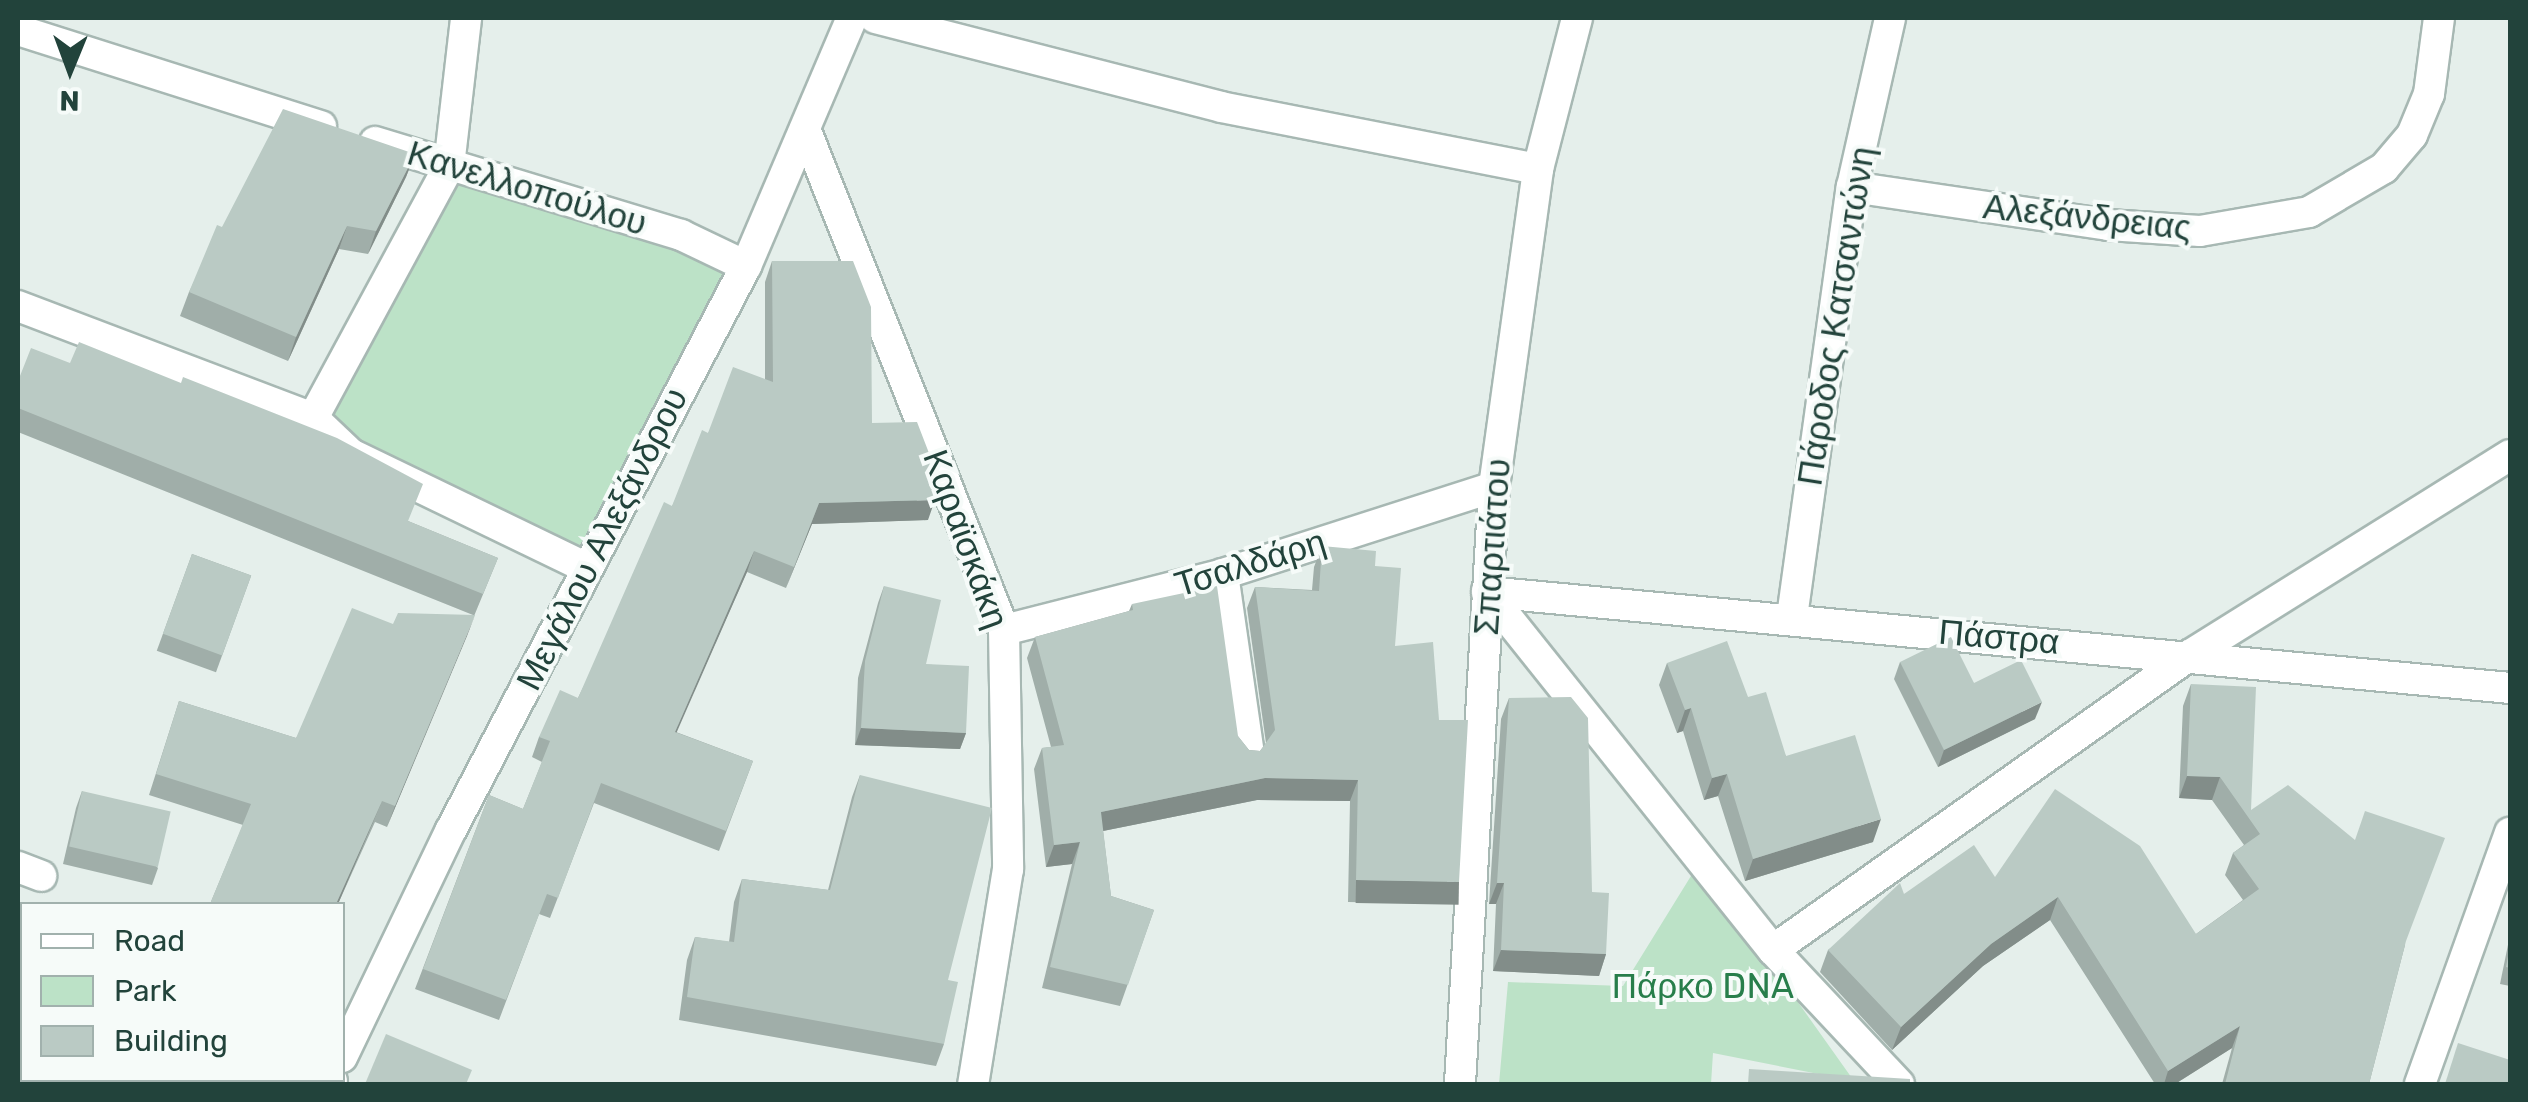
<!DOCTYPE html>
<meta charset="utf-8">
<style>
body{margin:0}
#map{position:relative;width:2528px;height:1102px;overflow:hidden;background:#e5efeb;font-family:Rubik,sans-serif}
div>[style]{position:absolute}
.green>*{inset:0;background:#bce2c7}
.roads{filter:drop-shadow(2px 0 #a7b8b3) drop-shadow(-2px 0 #a7b8b3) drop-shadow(0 2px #a7b8b3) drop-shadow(0 -2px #a7b8b3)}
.pedestrian>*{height:30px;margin:-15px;padding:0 15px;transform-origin:15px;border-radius:15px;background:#fff}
.minor>*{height:30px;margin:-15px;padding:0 15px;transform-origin:15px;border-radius:15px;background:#fff}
.tertiary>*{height:30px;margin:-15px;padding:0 15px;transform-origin:15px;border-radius:15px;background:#fff}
.secondary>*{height:30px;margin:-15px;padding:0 15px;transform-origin:15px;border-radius:15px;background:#fff}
.wall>*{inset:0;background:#a0aea9;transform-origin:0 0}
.shaded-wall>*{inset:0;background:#828d89;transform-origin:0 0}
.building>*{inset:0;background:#bacac4;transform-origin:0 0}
span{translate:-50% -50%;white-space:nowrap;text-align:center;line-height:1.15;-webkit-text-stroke:8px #f6fbf9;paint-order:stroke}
.street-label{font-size:35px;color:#22433b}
.park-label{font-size:35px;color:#287e4b}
.frame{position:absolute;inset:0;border:20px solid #22433b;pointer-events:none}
.legend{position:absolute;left:20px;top:902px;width:325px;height:180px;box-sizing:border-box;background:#f6fbf9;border:2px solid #a1b1ad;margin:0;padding:12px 18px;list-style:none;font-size:30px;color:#22433b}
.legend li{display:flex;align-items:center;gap:20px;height:50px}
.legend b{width:50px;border:2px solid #a1b1ad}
.north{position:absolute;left:20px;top:20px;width:100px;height:100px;-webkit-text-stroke:8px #f6fbf9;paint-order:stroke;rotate:181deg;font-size:28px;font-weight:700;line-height:40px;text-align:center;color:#22433b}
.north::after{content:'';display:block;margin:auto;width:35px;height:45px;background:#22433b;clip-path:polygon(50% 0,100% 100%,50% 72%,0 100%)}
</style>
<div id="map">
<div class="green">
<i style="clip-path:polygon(449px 166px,746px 266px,587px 568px,313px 418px)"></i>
<i style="clip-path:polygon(1699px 863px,1854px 1081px,1713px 1053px,1711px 1084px,1499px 1084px,1508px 982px,1623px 986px)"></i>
</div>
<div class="roads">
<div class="pedestrian">
<i style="left:1487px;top:592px;width:458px;rotate:51.4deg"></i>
<i style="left:1773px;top:950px;width:184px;rotate:46.8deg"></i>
</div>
<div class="minor">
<i style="left:875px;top:18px;width:357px;rotate:14.4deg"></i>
<i style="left:1221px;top:107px;width:323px;rotate:11.1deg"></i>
<i style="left:18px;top:30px;width:318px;rotate:17.6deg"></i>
<i style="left:807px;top:134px;width:534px;rotate:68.34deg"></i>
<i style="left:1004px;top:630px;width:239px;rotate:89deg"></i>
<i style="left:1008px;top:869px;width:218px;rotate:99.2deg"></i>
<i style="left:375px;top:142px;width:320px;rotate:16.9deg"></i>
<i style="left:681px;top:235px;width:72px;rotate:25.5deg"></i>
<i style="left:1852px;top:187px;width:259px;rotate:8.4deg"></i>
<i style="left:2108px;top:225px;width:92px;rotate:3.7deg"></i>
<i style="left:2200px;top:231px;width:111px;rotate:-9.9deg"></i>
<i style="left:2309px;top:212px;width:87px;rotate:-30.4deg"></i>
<i style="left:2384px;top:168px;width:43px;rotate:-49.7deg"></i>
<i style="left:2412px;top:135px;width:44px;rotate:-67.5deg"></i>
<i style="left:2429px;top:94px;width:77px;rotate:-82.5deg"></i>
<i style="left:18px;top:306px;width:316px;rotate:20.8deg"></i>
<i style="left:313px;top:418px;width:52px;rotate:43.5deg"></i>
<i style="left:351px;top:454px;width:262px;rotate:25.8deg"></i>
<i style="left:313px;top:418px;width:286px;rotate:-61.6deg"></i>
<i style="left:449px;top:166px;width:149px;rotate:-83.4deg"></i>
<i style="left:1223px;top:574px;width:182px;rotate:81.8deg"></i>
<i style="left:1487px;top:592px;width:1027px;rotate:5.36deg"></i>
<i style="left:1792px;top:617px;width:434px;rotate:-82.1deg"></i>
<i style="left:1852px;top:187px;width:173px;rotate:-77.3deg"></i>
<i style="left:1004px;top:630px;width:226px;rotate:-14.3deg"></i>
<i style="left:1223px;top:574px;width:285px;rotate:-17.8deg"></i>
<i style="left:18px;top:867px;width:25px;rotate:21deg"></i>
<i style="left:1773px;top:950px;width:511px;rotate:-35.28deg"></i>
<i style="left:2190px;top:655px;width:377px;rotate:-32deg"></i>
<i style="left:1460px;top:1084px;width:598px;rotate:-86.74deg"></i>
<i style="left:1494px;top:487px;width:321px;rotate:-82.1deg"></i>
<i style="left:1538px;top:169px;width:156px;rotate:-75.5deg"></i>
</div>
<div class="tertiary">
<i style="left:2420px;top:1084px;width:267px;rotate:-70.3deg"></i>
</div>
<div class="secondary">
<i style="left:342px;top:1057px;width:252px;rotate:-64.4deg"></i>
<i style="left:451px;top:830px;width:636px;rotate:-62.39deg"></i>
<i style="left:746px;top:266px;width:270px;rotate:-66.9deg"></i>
<i style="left:330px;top:1084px;width:4px;rotate:-63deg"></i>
</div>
</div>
<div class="wall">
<i style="clip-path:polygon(415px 154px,406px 177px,368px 254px,339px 249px,288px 361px,180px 316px,189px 292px,222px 227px)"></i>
<i style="clip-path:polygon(772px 261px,872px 423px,928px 520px,812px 524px,786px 588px,747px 572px,676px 732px,753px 761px,719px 851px,594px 803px,550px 918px,539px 914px,499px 1020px,415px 989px,489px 795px,523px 809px,542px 762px,532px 757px,539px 737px,578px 698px,708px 433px,765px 379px,765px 282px)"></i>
<i style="clip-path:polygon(18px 381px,408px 521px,498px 558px,387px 827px,375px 822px,338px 904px,210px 904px,243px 825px,149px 795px,179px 701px,296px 738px,393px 624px,473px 615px,18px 432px)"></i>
<i style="clip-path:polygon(1322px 546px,1375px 566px,1395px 646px,1452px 904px,1348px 902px,1350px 801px,1257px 800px,1103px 831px,1111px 896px,1154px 910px,1120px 1006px,1042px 988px,1072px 864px,1046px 867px,1034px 769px,1042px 748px,1051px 747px,1027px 658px,1035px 637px,1129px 611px,1132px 604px,1249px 750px,1260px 751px,1266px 743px,1247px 608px,1255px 587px,1312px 590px,1314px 567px)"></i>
<i style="left:192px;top:554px;width:63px;height:103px;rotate:20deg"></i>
<i style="clip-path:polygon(884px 586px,926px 664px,966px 733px,960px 749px,855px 745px,858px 678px,878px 603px)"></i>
<i style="clip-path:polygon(1900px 662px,1974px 683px,2035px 719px,1938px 767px,1894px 679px)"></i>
<i style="clip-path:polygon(1667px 663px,1748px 697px,1786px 756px,1873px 842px,1745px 881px,1718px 796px,1704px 800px,1683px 731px,1677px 733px,1659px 685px)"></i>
<i style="clip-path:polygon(2191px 684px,2251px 810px,2405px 945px,2369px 1084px,2222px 1084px,2232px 1048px,2175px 1084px,2155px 1084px,2050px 920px,1983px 966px,1892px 1050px,1820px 972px,1828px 950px,1904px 894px,1995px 877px,2196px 934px,2243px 900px,2225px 875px,2233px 853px,2244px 845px,2212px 800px,2179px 798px,2183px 706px)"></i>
<i style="clip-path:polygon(1509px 698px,1592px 892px,1606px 954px,1599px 976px,1493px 971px,1496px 904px,1489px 904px,1501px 719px)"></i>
<i style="clip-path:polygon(860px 775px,948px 980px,944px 1044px,936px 1066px,679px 1020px,687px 960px,695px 937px,729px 942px,734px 902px,742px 879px,828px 890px,852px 797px)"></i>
<i style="clip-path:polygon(82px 791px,158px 868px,152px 885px,63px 864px,76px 808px)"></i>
<i style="clip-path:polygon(2510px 935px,2510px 986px,2500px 984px)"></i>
</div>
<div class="shaded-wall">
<i style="clip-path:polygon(415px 154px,406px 177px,368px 254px,376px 231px)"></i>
<i style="clip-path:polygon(347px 226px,339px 249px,288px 361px,296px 337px)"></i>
<i style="clip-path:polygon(935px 500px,928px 520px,812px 524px,786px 588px,819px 503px)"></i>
<i style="clip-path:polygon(754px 551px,747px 572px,668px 752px,675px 732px)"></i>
<i style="clip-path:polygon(475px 615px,467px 636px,387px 827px,395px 806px)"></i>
<i style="clip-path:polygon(2042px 702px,2035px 719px,1938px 767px,1944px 750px)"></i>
<i style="clip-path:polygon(1691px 708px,1683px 731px,1677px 733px,1685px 710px)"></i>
<i style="clip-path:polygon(861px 728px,966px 733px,960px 749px,855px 745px)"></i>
<i style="clip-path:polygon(1727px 774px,1718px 796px,1704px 800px,1712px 778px)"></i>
<i style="clip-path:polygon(2187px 776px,2220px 777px,2212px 800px,2179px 798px)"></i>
<i style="clip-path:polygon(1265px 778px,1358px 780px,1350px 801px,1257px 800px,1093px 833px,1101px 812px)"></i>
<i style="clip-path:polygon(382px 801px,338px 904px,336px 904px)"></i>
<i style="clip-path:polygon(1881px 819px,1873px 842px,1745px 881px,1753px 859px)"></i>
<i style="clip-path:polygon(1080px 842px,1072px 864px,1046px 867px,1054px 845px)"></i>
<i style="left:1356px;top:880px;width:103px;height:23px;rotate:1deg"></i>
<i style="clip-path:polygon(1497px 883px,1504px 883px,1496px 904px,1489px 904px)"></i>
<i style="clip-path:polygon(2058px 897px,2050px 920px,1983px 966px,1892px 1050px,1901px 1027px,1991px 944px)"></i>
<i style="clip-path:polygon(1501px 950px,1606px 954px,1599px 976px,1493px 971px)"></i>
<i style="clip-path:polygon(2240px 1026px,2232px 1048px,2175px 1084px,2164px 1084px,2168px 1071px)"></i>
</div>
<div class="building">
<i style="clip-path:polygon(283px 109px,415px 154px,376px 231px,347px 226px,296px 337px,189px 292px,217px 225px,222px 227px)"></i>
<i style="clip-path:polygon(772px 261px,853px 261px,871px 307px,872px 423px,917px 422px,934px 466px,935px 500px,819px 503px,794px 567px,754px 551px,675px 732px,753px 761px,726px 831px,601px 783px,558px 898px,547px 894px,506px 1000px,423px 969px,489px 795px,523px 809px,550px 741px,539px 737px,560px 690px,578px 698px,664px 502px,672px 506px,702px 430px,708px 433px,733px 367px,773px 382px)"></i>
<i style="clip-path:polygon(79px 342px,181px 383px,183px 377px,337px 438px,423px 484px,408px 521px,498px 558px,483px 594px,18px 408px,18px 381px,31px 348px,70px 363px)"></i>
<i style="clip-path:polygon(1322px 546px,1376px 551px,1375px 566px,1401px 568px,1395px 646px,1433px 642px,1439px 720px,1468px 720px,1459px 882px,1356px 880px,1358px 780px,1265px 778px,1101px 812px,1111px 896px,1154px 910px,1128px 985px,1050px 967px,1080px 842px,1054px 845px,1042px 748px,1064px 745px,1035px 637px,1133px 610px,1132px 604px,1217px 586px,1238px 736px,1249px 750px,1260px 751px,1275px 730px,1255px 587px,1319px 591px)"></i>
<i style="left:192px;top:554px;width:63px;height:85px;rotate:20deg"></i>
<i style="clip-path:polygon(884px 586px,941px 600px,926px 664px,969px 666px,966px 733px,861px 728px,865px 661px)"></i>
<i style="clip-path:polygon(352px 608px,393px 624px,398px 613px,475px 615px,395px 806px,382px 801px,336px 904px,210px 904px,251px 804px,156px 774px,179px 701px,296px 738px)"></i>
<i style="clip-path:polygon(1951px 637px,1974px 683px,2021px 660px,2042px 702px,1944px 750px,1900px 662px)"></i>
<i style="clip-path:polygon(1727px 641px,1748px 697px,1766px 692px,1786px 756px,1855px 735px,1881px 819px,1753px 859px,1727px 774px,1712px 778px,1691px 708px,1685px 710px,1667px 663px)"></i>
<i style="clip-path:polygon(2191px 684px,2256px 687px,2251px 810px,2288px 785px,2355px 840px,2365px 811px,2445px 838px,2406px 941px,2369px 1084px,2225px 1084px,2240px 1026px,2168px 1071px,2058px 897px,1991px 944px,1901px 1027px,1828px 950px,1900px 883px,1904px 894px,1974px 845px,1995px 877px,2055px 789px,2140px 846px,2196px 934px,2259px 889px,2233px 853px,2260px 834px,2220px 777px,2187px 776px)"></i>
<i style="clip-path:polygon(1571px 697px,1588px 718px,1592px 892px,1609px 893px,1606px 954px,1501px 950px,1504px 883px,1497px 883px,1509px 698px)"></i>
<i style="clip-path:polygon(860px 775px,992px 808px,948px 980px,958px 982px,944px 1044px,687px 997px,695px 937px,734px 942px,742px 879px,830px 890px)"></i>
<i style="left:82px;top:791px;width:91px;height:57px;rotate:13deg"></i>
<i style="clip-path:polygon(2510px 946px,2510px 968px,2506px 967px)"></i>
<i style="clip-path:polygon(386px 1034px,472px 1070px,466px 1084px,365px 1084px)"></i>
<i style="clip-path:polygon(2458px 1043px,2510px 1060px,2510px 1084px,2445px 1084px)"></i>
<i style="clip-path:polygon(1749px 1069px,1910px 1079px,1910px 1084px,1748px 1084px)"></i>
<i style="left:140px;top:1080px;width:110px;height:4px"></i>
</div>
<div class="street-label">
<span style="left:527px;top:188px;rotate:17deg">Κανελλοπούλου</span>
<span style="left:2087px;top:217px;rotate:6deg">Αλεξάνδρειας</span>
<span style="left:1836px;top:316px;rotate:-81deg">Πάροδος Κατσαντώνη</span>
<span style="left:602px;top:539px;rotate:-63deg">Μεγάλου Αλεξάνδρου</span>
<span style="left:966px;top:539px;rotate:70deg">Καραϊσκάκη</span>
<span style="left:1492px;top:547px;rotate:-86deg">Σπαρτιάτου</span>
<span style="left:1250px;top:563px;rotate:-17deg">Τσαλδάρη</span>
<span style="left:1999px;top:637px;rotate:5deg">Πάστρα</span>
</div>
<div class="park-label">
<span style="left:1703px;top:986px">Πάρκο DNA</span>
</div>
<div class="frame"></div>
<ul class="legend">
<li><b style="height:12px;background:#fff"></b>Road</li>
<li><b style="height:28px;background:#bce2c7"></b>Park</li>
<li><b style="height:28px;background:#bacac4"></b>Building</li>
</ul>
<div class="north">N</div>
</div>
